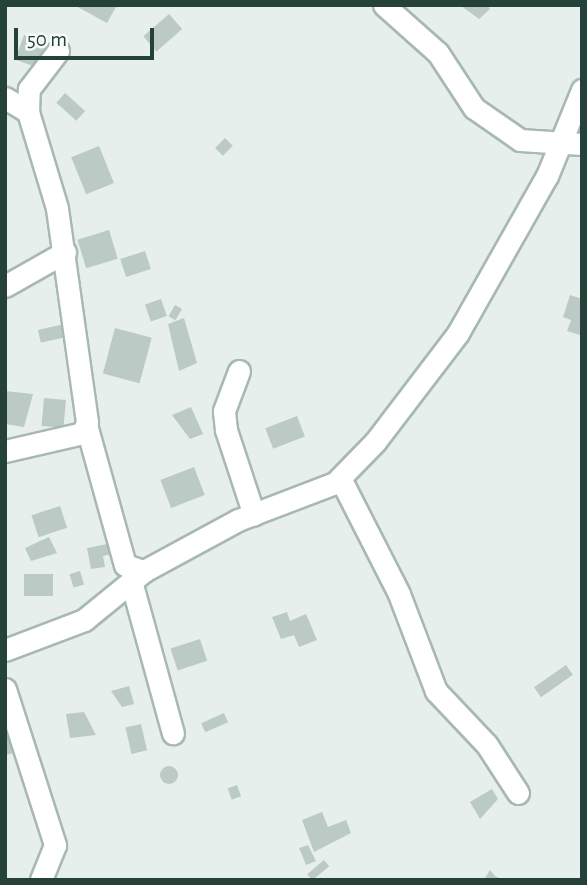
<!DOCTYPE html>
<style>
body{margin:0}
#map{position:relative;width:587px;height:885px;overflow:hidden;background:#e6efeb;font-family:"Alegreya Sans",sans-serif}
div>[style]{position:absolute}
.building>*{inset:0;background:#bbcac4;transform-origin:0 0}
.round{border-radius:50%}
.roads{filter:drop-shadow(2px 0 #a8b8b2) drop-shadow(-2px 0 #a8b8b2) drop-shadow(0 2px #a8b8b2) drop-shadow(0 -2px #a8b8b2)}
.minor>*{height:21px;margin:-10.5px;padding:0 10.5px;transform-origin:10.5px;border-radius:10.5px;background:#fff}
span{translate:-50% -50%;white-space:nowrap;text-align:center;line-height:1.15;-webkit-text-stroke:5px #f7fbf9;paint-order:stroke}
.frame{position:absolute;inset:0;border:7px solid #244239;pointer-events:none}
.scale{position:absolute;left:14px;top:28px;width:140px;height:32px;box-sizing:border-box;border:4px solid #244239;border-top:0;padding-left:9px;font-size:21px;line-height:24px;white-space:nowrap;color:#244239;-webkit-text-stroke:5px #f7fbf9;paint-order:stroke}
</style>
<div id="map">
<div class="building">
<i style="clip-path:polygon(74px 5px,117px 5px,107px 23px)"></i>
<i style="clip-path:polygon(460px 5px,487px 5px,490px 9px,479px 19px)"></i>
<i style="left:169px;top:14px;width:20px;height:34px;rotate:49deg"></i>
<i style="left:24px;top:35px;width:23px;height:26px;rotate:20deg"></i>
<i style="left:65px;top:93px;width:27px;height:13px;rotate:42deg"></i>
<i style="left:225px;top:138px;width:11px;height:14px;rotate:45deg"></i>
<i style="left:99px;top:146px;width:40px;height:30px;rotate:68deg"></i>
<i style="left:109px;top:230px;width:30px;height:33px;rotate:73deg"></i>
<i style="left:145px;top:251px;width:19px;height:26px;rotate:72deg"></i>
<i style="clip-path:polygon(570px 295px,582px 299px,580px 335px,567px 331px,571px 320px,563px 317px)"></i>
<i style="left:161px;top:299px;width:18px;height:17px;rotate:71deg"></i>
<i style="left:175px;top:305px;width:8px;height:13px;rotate:30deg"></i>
<i style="clip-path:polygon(184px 318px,197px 363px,179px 371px,168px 324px)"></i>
<i style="left:73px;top:322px;width:13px;height:36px;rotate:77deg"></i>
<i style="left:115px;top:328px;width:38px;height:47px;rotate:15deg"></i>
<i style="clip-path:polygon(5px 391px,33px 394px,24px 427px,5px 424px)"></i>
<i style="left:44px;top:398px;width:22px;height:28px;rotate:5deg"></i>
<i style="clip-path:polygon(191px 407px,203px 434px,190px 439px,172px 415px)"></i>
<i style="left:297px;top:416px;width:22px;height:34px;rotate:69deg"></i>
<i style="left:194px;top:467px;width:30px;height:36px;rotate:69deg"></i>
<i style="left:60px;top:506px;width:23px;height:30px;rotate:72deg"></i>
<i style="clip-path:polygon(49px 537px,57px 553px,31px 561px,25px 548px)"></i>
<i style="clip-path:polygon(118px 542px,120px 552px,103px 556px,105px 567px,91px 569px,87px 548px)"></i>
<i style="left:80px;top:571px;width:14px;height:11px;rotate:73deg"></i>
<i style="left:24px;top:574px;width:29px;height:22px"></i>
<i style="clip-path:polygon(287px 612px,290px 621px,306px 614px,317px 640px,299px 647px,294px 635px,281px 639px,272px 617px)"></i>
<i style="left:200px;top:639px;width:23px;height:31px;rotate:72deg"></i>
<i style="left:566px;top:665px;width:12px;height:39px;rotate:55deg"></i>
<i style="clip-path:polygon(129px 686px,134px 704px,122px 707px,111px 691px)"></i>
<i style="clip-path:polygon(84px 712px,96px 735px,70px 738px,66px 714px)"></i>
<i style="left:224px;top:713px;width:10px;height:25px;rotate:66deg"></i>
<i style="clip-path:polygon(13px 722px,21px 751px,5px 755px,5px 724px)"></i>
<i style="left:141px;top:724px;width:27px;height:16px;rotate:77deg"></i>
<i class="round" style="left:160px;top:766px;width:18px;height:18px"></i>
<i style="left:237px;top:785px;width:12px;height:10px;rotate:70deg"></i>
<i style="clip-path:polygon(492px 789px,498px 799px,480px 819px,470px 802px)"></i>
<i style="clip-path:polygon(322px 812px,328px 827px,346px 820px,351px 833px,314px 852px,302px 820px)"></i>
<i style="clip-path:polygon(308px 845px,316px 861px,306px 865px,299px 848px)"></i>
<i style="left:324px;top:860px;width:8px;height:22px;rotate:50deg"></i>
<i style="clip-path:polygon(490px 870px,495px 876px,503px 880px,484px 880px)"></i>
</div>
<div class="roads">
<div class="minor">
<i style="left:384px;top:5px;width:72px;rotate:41.6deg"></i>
<i style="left:438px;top:53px;width:66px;rotate:56.8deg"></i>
<i style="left:474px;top:108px;width:56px;rotate:34.8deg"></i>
<i style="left:520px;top:140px;width:62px;rotate:3.7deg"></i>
<i style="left:5px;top:98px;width:27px;rotate:31deg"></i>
<i style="left:5px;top:286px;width:69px;rotate:-29.5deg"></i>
<i style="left:239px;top:371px;width:43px;rotate:110.6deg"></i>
<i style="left:224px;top:411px;width:19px;rotate:84deg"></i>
<i style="left:226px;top:430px;width:89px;rotate:71.8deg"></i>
<i style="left:87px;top:428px;width:142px;rotate:74.5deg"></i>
<i style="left:125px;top:565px;width:20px;rotate:18deg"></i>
<i style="left:5px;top:451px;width:80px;rotate:-13deg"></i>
<i style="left:83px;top:433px;width:12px;rotate:-70deg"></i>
<i style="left:87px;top:422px;width:216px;rotate:-98deg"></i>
<i style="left:57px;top:208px;width:100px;rotate:-106.8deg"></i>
<i style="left:28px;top:112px;width:23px;rotate:-88deg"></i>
<i style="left:29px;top:89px;width:48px;rotate:-52.7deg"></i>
<i style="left:340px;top:478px;width:130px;rotate:63deg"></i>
<i style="left:399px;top:594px;width:104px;rotate:69.1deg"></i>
<i style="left:436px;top:691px;width:74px;rotate:46.6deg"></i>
<i style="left:487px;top:745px;width:57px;rotate:57.1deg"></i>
<i style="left:131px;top:581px;width:158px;rotate:74.6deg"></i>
<i style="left:5px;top:650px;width:85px;rotate:-20.8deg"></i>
<i style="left:84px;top:620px;width:77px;rotate:-39.2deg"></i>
<i style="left:144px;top:571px;width:107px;rotate:-28.5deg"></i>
<i style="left:238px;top:520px;width:104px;rotate:-20.9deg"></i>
<i style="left:335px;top:483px;width:57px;rotate:-45.7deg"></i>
<i style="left:375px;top:442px;width:137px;rotate:-52.7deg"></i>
<i style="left:458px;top:333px;width:180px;rotate:-60.5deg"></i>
<i style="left:547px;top:176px;width:93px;rotate:-67.9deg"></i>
<i style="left:5px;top:689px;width:164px;rotate:72.2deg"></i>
<i style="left:55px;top:845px;width:38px;rotate:112deg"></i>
</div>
</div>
<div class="frame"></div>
<div class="scale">50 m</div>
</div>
